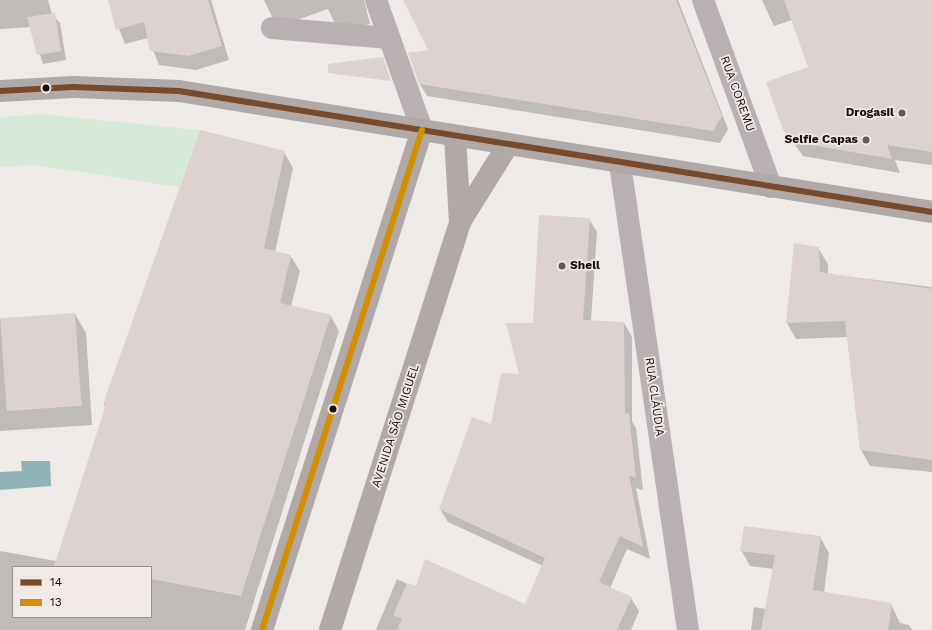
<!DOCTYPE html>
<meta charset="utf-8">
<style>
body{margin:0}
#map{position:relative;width:932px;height:630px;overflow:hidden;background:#eeeae8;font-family:"Work Sans",sans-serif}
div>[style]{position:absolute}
.green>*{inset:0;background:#d6e9d8}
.water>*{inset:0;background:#8fb3b6}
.shadow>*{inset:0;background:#0003}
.building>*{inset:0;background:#dcd2cf;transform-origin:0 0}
.minor>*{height:22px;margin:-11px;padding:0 11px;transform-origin:11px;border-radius:11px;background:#b8b0b1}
.major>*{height:22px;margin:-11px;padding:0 11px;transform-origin:11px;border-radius:11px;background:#b1a9a8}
.bus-1>*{height:6px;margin:-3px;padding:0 3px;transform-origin:3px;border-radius:3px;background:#7a4b2a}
.bus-2>*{height:6px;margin:-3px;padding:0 3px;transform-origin:3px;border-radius:3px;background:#d59002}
.dots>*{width:11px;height:11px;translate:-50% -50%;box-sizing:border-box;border:2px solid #f1e9e5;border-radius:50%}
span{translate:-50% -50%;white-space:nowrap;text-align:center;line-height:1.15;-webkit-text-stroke:3.5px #f1e9e5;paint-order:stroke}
.street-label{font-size:12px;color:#13100f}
.poi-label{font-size:12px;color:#13100f;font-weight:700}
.right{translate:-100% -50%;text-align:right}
.left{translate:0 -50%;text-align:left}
.legend{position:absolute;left:12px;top:566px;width:140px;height:52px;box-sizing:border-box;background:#f1e9e5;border:1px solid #98928f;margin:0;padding:5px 7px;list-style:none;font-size:12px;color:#13100f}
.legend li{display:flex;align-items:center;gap:8px;height:20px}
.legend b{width:20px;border:1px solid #98928f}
</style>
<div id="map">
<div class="green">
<i style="clip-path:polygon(40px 114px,200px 130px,179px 187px,35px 165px,0 167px,0 117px)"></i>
</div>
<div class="water">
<i style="clip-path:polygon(21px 461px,50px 461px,51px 486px,0 490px,0 472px,22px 471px)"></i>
</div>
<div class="shadow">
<i style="clip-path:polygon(0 0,48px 0,52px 14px,60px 23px,66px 60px,43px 64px,31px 27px,0 29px)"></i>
<i style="clip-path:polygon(108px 0,211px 0,229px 60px,196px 70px,159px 65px,148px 38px,125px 44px)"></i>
<i style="clip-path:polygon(264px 0,364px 0,370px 24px,339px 32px,328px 9px,277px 27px)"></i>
<i style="clip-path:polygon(405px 0,678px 0,728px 129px,720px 143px,427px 96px,420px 84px,429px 51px)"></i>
<i style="clip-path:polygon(762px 0,932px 0,932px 165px,895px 160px,900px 173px,803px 156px,784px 130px,810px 68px,792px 20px,774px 26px)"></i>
<i style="clip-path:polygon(evenodd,201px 131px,284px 152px,293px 168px,275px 252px,290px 255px,300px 271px,291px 306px,330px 315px,339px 331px,245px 630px,0 630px,0 551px,56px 561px,106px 408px,104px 404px,201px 131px,13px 567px,151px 567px,151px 617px,13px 617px,13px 567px)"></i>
<i style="clip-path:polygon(589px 219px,597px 232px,591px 321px,624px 323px,632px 337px,632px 421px,636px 428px,643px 490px,636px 488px,650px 559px,627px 549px,610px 588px,631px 598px,639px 611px,631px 630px,376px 630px,397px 579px,416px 588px,526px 605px,543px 566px,448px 522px,440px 509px,521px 375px,534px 324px)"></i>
<i style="clip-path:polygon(795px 245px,818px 248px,828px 264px,828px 274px,932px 287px,932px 472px,870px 466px,861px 450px,848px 337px,796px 339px,787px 323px)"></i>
<i style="clip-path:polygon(75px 314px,86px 333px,92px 425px,0 431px,0 319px)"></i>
<i style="clip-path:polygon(820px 537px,829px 553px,824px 593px,891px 604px,900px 623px,909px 625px,912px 630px,751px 630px,754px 607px,766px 609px,773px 569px,750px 566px,741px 550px)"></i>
</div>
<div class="building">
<i style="clip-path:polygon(108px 0,208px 0,222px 46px,188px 56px,150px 51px,144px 22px,116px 30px)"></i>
<i style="clip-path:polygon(403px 0,676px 0,722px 116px,713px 131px,419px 84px,408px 53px,428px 50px)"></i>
<i style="clip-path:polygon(784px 0,932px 0,932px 152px,887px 145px,892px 159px,794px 142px,783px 130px,766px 82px,808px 67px)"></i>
<i style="clip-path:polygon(55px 13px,61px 51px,37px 55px,27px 17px)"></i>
<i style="clip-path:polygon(383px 57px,391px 81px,328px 73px,328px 64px)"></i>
<i style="clip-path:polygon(200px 130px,285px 151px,264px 248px,291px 255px,280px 303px,331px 315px,241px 596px,151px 579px,151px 567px,54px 567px,106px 404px,103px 404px)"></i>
<i style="clip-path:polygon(539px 215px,590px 218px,583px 320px,624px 322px,625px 414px,629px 413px,636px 478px,629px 475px,643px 547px,620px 536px,599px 582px,632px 597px,617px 630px,397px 630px,402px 619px,393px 615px,407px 583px,416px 586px,425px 559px,525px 604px,545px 558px,439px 509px,472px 417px,491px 424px,501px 373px,519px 374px,506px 323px,533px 323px)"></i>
<i style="clip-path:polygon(794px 243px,819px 247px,820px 272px,932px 289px,932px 460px,860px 450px,845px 321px,786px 323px)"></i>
<i style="left:75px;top:313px;width:93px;height:75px;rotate:86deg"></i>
<i style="clip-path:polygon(744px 526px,821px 536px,813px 590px,892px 603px,888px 630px,761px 630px,775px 555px,740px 551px)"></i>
</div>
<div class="minor">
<i style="left:376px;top:0;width:138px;rotate:70.5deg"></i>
<i style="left:703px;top:0;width:199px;rotate:70deg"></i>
<i style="left:272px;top:28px;width:117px;rotate:4.9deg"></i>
<i style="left:620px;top:164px;width:471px;rotate:81.7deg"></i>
</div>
<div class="major">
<i style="left:0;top:91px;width:73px;rotate:-3.1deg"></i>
<i style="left:73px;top:87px;width:106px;rotate:2.2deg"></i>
<i style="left:179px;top:91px;width:763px;rotate:9.13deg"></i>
<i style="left:455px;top:136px;width:86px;rotate:86.7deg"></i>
<i style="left:262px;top:630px;width:525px;rotate:-72.26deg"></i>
<i style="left:330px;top:630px;width:428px;rotate:-72.3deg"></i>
<i style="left:460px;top:222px;width:91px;rotate:-58.1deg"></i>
</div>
<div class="bus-1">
<i style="left:0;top:91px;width:73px;rotate:-3.1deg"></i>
<i style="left:73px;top:87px;width:106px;rotate:2.2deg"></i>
<i style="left:179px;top:91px;width:763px;rotate:9.13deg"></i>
</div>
<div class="bus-2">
<i style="left:262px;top:630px;width:525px;rotate:-72.26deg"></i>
</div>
<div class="dots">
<i style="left:46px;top:88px;background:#13100f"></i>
<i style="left:902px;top:113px;background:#605c5b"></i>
<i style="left:866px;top:140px;background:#605c5b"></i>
<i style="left:562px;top:266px;background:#605c5b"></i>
<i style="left:333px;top:409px;background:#13100f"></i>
</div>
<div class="street-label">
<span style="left:737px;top:94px;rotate:70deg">RUA COREMU</span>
<span style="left:654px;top:397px;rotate:82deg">RUA CLÁUDIA</span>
<span style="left:396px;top:426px;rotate:-72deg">AVENIDA SÃO MIGUEL</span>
</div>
<div class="poi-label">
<span class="right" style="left:894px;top:113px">Drogasil</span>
<span class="right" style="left:858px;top:140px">Selfie Capas</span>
<span class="left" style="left:570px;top:266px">Shell</span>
</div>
<ul class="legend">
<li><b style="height:5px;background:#7a4b2a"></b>14</li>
<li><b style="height:5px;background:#d59002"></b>13</li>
</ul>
</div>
